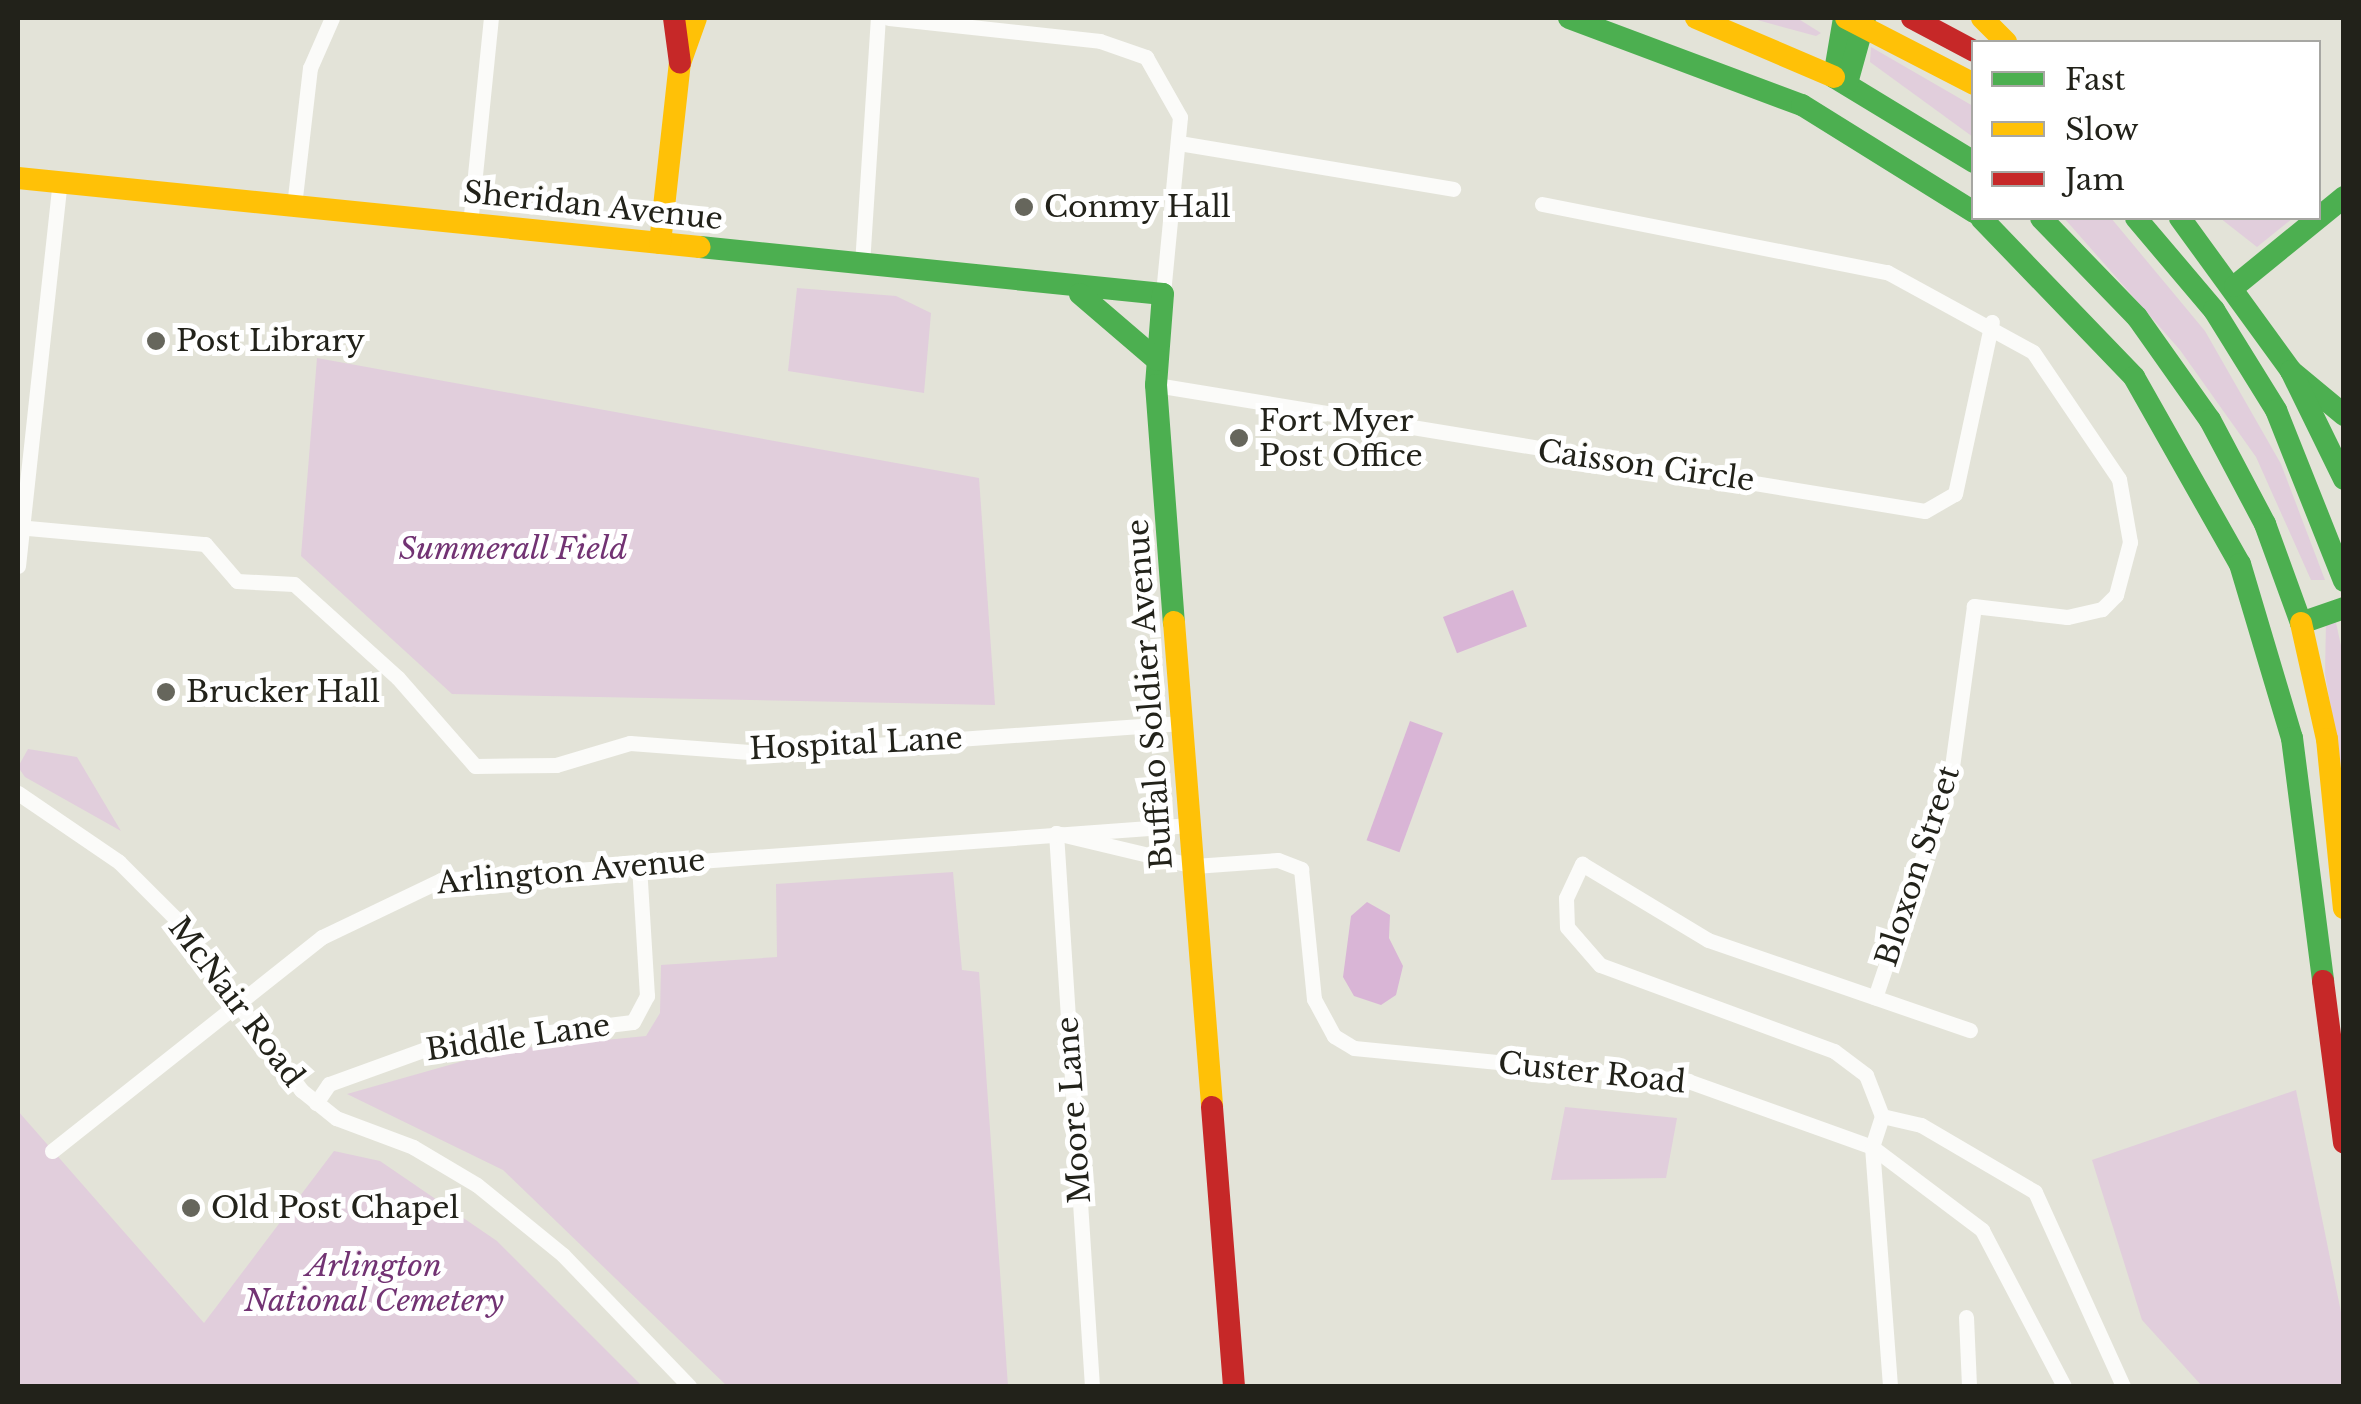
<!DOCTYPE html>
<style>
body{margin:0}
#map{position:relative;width:2361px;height:1404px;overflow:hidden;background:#e3e3d8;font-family:"Libre Baskerville",serif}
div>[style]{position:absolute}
.green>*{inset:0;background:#e1cedc}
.water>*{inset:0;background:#d9b5d6;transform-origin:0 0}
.street>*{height:15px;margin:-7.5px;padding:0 7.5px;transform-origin:7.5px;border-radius:7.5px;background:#fbfbf9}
.fast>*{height:22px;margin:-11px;padding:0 11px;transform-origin:11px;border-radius:11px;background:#4caf50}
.slow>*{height:22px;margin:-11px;padding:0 11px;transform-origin:11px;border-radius:11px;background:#ffc107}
.jam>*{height:22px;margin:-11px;padding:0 11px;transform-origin:11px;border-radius:11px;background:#c62828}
.dots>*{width:28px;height:28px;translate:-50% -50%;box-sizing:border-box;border:5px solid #fff;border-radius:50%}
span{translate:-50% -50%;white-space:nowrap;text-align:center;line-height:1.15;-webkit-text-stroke:10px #fff;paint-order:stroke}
.street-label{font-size:30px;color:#22221a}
.poi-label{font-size:30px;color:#22221a}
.left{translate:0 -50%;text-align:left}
.park-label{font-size:30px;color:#723373;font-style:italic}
.frame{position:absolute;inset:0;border:20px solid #22221a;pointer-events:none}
.legend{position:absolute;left:1971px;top:40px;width:350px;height:180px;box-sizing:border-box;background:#fff;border:2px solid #a7a7a3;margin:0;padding:12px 18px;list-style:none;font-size:30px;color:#22221a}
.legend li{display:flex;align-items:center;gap:20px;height:50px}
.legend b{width:50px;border:2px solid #a7a7a3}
</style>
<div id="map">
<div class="green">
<i style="clip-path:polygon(1750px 18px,1797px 18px,1821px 33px,1816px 36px)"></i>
<i style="clip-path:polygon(1871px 47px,1973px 106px,1973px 137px,1870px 62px)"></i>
<i style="clip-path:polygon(2064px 218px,2111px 218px,2205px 331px,2281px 464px,2325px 580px,2311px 580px,2256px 457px,2180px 350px)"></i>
<i style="clip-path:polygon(2220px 218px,2293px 218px,2257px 247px)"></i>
<i style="clip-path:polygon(797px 288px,896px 296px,931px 313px,924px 393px,788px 371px)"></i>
<i style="clip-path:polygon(317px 358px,979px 478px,995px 705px,452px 694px,301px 556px)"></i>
<i style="clip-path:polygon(2335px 618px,2343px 655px,2343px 778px,2325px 674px,2326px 621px)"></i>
<i style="clip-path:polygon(28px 749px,77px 757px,121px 831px,25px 777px,18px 767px)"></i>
<i style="clip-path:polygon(953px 872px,962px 970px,979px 972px,1008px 1386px,727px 1386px,503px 1170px,347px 1094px,502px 1050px,646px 1036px,660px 1013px,661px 965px,777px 957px,776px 884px)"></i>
<i style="clip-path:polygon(2296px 1090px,2343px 1322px,2343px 1386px,2202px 1386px,2142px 1320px,2092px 1160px)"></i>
<i style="clip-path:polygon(1565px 1107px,1677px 1118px,1666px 1178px,1551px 1180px)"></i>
<i style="clip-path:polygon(18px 1111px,204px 1323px,334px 1151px,380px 1161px,497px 1241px,642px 1386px,18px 1386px)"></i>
</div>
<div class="water">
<i style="left:1513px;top:590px;width:39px;height:75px;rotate:69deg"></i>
<i style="left:1410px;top:721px;width:35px;height:127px;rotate:20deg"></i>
<i style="clip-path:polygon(1367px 902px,1390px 915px,1389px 938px,1403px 966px,1396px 995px,1381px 1005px,1354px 996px,1343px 977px,1351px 916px)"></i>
</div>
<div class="street">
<i style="left:889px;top:18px;width:212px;rotate:6.2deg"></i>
<i style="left:1100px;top:41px;width:49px;rotate:19.2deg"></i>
<i style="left:1146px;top:57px;width:69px;rotate:60.5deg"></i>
<i style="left:1180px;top:117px;width:178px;rotate:95.5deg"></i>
<i style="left:1179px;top:143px;width:278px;rotate:9.5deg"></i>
<i style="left:1542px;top:204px;width:352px;rotate:11.2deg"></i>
<i style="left:1887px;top:272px;width:166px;rotate:28.7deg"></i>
<i style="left:2033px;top:352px;width:153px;rotate:55.9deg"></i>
<i style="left:2119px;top:479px;width:64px;rotate:80.1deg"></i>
<i style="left:2130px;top:542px;width:55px;rotate:104.8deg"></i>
<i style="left:2116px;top:595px;width:20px;rotate:135deg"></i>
<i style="left:2102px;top:609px;width:36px;rotate:167deg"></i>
<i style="left:2067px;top:617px;width:94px;rotate:-173.3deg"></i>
<i style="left:1974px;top:606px;width:169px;rotate:97.8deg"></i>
<i style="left:1951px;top:773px;width:237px;rotate:108.7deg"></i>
<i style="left:294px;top:206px;width:139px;rotate:-83.4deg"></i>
<i style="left:310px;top:68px;width:55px;rotate:-66.3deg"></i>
<i style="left:470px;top:224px;width:207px;rotate:-84.2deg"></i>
<i style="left:862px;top:264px;width:247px;rotate:-86.3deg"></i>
<i style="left:1156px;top:385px;width:779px;rotate:9.31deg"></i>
<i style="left:1925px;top:511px;width:34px;rotate:-30deg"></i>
<i style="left:1955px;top:494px;width:176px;rotate:-77.9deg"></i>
<i style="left:28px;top:528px;width:178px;rotate:5.2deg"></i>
<i style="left:205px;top:544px;width:49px;rotate:49.1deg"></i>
<i style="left:237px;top:581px;width:57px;rotate:3deg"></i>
<i style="left:294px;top:584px;width:140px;rotate:42.1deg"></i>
<i style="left:398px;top:678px;width:117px;rotate:48.8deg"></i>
<i style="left:475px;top:766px;width:81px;rotate:-0.7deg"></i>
<i style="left:556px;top:765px;width:77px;rotate:-16.6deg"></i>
<i style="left:630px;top:743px;width:133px;rotate:4.3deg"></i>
<i style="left:763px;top:753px;width:420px;rotate:-4.1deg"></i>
<i style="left:18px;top:566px;width:386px;rotate:-83.8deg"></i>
<i style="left:18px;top:793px;width:122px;rotate:34.3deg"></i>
<i style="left:119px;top:862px;width:78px;rotate:45deg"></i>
<i style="left:174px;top:917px;width:215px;rotate:53.7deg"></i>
<i style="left:301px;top:1090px;width:45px;rotate:38.7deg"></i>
<i style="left:336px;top:1118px;width:82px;rotate:20.6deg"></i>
<i style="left:413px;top:1147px;width:74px;rotate:30.7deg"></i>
<i style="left:477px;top:1185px;width:111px;rotate:39.1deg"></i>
<i style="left:563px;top:1255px;width:182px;rotate:46.1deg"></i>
<i style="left:1056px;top:833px;width:142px;rotate:13.4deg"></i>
<i style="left:1194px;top:866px;width:84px;rotate:-4.1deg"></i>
<i style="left:1278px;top:860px;width:25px;rotate:21deg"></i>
<i style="left:1301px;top:869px;width:131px;rotate:84.3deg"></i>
<i style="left:1314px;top:999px;width:42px;rotate:61.6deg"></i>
<i style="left:1334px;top:1036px;width:23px;rotate:31deg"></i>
<i style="left:1354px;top:1048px;width:336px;rotate:5.6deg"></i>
<i style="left:1688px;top:1081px;width:195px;rotate:19.7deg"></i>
<i style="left:1872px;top:1147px;width:138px;rotate:37deg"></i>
<i style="left:1982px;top:1230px;width:176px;rotate:62.3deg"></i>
<i style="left:1056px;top:833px;width:554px;rotate:86.28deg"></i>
<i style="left:316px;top:1103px;width:23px;rotate:-56deg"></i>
<i style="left:329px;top:1084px;width:112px;rotate:-19.9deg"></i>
<i style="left:434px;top:1046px;width:200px;rotate:-6.9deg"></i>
<i style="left:633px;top:1022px;width:30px;rotate:-62deg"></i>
<i style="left:647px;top:996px;width:132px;rotate:-93.5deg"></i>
<i style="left:1882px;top:1116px;width:40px;rotate:13deg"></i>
<i style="left:1921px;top:1125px;width:132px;rotate:30.4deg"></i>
<i style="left:2035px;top:1192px;width:213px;rotate:65.6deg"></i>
<i style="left:52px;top:1151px;width:345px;rotate:-38.4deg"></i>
<i style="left:322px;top:937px;width:132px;rotate:-25.6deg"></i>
<i style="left:441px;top:880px;width:751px;rotate:-4.2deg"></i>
<i style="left:1966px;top:1317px;width:69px;rotate:87.5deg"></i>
<i style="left:1890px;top:1386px;width:240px;rotate:-94.3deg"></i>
<i style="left:1872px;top:1147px;width:33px;rotate:-72deg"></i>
<i style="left:1882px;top:1116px;width:44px;rotate:-111.3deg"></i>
<i style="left:1866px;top:1075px;width:40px;rotate:-143deg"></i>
<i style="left:1834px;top:1051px;width:249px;rotate:-159.8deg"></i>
<i style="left:1600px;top:965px;width:50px;rotate:-131deg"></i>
<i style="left:1567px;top:927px;width:29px;rotate:-92deg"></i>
<i style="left:1566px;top:898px;width:38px;rotate:-65deg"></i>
<i style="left:1582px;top:864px;width:147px;rotate:31.1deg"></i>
<i style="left:1708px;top:940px;width:277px;rotate:19deg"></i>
</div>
<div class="fast">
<i style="left:1569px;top:18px;width:249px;rotate:20.5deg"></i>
<i style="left:1802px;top:105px;width:203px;rotate:31.9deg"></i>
<i style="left:1844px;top:18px;width:60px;rotate:99.6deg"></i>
<i style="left:1834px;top:77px;width:164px;rotate:31.3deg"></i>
<i style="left:1847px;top:83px;width:67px;rotate:-74.5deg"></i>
<i style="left:1981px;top:218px;width:221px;rotate:46.1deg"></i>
<i style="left:2134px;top:377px;width:215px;rotate:60.5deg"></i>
<i style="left:2240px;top:564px;width:182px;rotate:73.4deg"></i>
<i style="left:2292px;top:738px;width:245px;rotate:82.7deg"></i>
<i style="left:2041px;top:218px;width:138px;rotate:45.9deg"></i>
<i style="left:2137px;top:317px;width:126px;rotate:54.7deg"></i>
<i style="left:2210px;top:420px;width:118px;rotate:62.1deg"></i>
<i style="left:2265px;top:524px;width:105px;rotate:70deg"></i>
<i style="left:2301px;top:623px;width:46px;rotate:-19.2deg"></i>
<i style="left:2136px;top:218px;width:121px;rotate:49.7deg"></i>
<i style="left:2214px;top:310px;width:118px;rotate:58.2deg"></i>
<i style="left:2276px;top:410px;width:184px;rotate:68.3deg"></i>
<i style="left:2180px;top:218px;width:189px;rotate:54deg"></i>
<i style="left:2291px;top:371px;width:69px;rotate:39.7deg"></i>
<i style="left:700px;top:247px;width:465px;rotate:5.8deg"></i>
<i style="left:1163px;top:294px;width:91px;rotate:94.4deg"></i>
<i style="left:1156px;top:385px;width:238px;rotate:85.7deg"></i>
<i style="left:2235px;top:286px;width:141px;rotate:-39.2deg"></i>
<i style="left:1080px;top:294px;width:101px;rotate:40.6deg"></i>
<i style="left:2291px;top:371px;width:120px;rotate:63.9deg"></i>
</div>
<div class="slow">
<i style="left:1696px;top:18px;width:150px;rotate:23.1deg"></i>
<i style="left:1846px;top:18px;width:144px;rotate:27.3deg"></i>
<i style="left:1982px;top:18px;width:34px;rotate:45deg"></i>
<i style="left:18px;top:178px;width:685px;rotate:5.78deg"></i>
<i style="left:660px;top:243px;width:181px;rotate:-83.7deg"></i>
<i style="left:680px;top:63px;width:48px;rotate:-70.4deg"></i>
<i style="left:1174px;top:622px;width:486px;rotate:85.5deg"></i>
<i style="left:2301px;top:623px;width:119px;rotate:77.4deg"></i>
<i style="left:2327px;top:739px;width:170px;rotate:84.3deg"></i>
</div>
<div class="jam">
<i style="left:674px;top:18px;width:45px;rotate:82.4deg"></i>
<i style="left:1912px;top:18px;width:70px;rotate:28deg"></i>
<i style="left:2323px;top:981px;width:163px;rotate:82.6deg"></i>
<i style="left:1212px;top:1107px;width:280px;rotate:85.5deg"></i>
</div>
<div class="dots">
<i style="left:1024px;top:207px;background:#66665c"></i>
<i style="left:156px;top:341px;background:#66665c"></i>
<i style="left:1239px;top:438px;background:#66665c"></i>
<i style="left:166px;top:692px;background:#66665c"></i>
<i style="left:191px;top:1208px;background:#66665c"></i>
</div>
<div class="street-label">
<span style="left:593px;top:206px;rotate:6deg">Sheridan Avenue</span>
<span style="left:1646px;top:466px;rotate:8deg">Caisson Circle</span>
<span style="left:1150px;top:694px;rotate:-94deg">Buffalo Soldier Avenue</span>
<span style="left:856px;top:744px;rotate:-3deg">Hospital Lane</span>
<span style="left:1918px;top:866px;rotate:-72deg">Bloxon Street</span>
<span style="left:571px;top:872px;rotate:-5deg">Arlington Avenue</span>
<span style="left:236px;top:1002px;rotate:53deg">McNair Road</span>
<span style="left:518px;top:1038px;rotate:-8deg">Biddle Lane</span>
<span style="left:1592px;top:1073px;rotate:6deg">Custer Road</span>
<span style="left:1074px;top:1110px;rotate:-94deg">Moore Lane</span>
</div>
<div class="poi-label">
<span class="left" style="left:1044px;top:207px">Conmy Hall</span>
<span class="left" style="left:176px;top:341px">Post Library</span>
<span class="left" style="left:1259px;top:438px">Fort Myer<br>Post Office</span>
<span class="left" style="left:186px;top:692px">Brucker Hall</span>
<span class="left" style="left:211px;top:1208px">Old Post Chapel</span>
</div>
<div class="park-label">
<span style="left:513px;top:549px">Summerall Field</span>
<span style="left:374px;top:1283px">Arlington<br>National Cemetery</span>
</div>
<div class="frame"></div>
<ul class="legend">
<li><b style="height:12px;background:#4caf50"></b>Fast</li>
<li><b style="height:12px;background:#ffc107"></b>Slow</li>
<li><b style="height:12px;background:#c62828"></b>Jam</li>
</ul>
</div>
